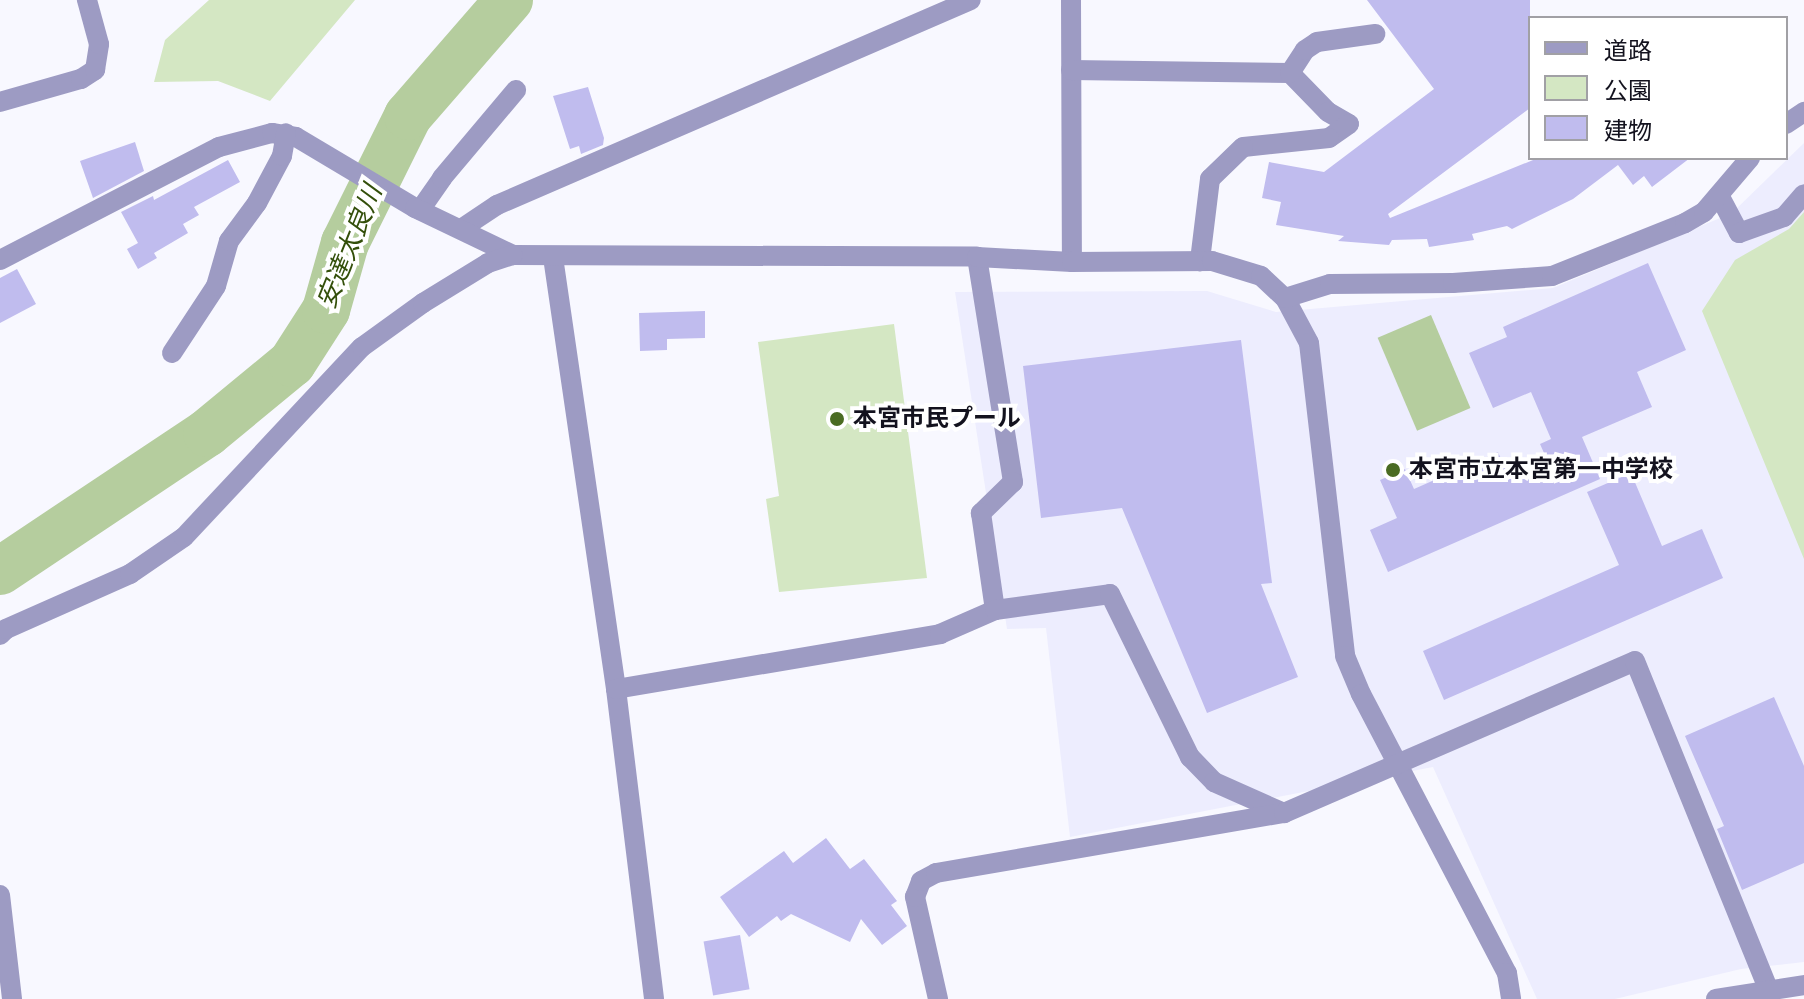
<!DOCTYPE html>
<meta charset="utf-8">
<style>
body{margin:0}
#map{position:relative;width:1804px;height:999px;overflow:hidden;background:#f8f8ff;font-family:Roboto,"Noto Sans JP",sans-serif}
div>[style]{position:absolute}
.built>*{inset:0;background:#ededfe}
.green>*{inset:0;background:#d4e7c3}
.water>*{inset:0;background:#b5cd9e;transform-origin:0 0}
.river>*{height:48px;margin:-24px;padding:0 24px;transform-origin:24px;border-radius:24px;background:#b5cd9e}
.building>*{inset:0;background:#c0bcee;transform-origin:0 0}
.minor>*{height:20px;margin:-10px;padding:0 10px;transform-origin:10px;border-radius:10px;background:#9d9bc3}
.dots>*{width:22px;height:22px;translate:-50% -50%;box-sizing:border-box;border:4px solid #fff;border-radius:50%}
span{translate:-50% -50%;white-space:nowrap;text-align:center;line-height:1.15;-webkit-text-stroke:8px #fff;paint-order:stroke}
.poi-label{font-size:24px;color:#13121e;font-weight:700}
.left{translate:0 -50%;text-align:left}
.water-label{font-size:26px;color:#334f0a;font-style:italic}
.legend{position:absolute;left:1528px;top:16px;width:260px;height:144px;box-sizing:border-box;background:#fff;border:2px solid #a1a0a5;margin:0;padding:10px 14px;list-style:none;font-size:24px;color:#13121e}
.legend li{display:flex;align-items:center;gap:16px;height:40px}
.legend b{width:40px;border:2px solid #a1a0a5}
</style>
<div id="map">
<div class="built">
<i style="clip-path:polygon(1804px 143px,1804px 962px,1741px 969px,1615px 999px,1537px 999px,1433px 767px,1070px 837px,1046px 628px,1007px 629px,955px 292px,1207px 291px,1276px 312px,1553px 288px,1732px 213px)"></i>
</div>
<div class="green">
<i style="clip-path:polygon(209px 0,355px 0,270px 101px,218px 81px,154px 82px,165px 40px)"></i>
<i style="clip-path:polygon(1804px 212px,1804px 559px,1702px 311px,1735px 260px,1789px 229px)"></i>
<i style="clip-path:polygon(894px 324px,927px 578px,779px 592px,766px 499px,779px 496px,758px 342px)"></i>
</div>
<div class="water">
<i style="left:1431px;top:315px;width:101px;height:58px;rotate:67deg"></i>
</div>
<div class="river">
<i style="left:0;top:571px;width:249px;rotate:-33.7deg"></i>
<i style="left:207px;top:433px;width:110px;rotate:-39.5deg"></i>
<i style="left:292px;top:363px;width:63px;rotate:-57.3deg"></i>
<i style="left:326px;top:310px;width:70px;rotate:-74.2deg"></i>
<i style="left:345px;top:243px;width:142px;rotate:-63.6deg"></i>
<i style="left:408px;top:116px;width:154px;rotate:-49deg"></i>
</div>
<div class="building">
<i style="clip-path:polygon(1367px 0,1530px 0,1530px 108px,1388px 214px,1390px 218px,1538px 158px,1690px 158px,1652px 187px,1644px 176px,1633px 185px,1618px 165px,1573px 199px,1512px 229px,1507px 226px,1472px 234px,1474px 240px,1429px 247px,1427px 239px,1392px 240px,1389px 245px,1338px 241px,1344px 236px,1276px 225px,1281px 202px,1262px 198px,1269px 162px,1324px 172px,1434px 89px)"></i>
<i style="clip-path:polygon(588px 87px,604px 138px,603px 145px,581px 154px,579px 146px,570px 149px,553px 96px)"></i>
<i style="clip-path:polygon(135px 142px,144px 171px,93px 198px,80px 161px)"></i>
<i style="clip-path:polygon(228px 160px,240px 182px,194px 207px,199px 215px,183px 224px,188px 233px,154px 253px,157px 258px,138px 269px,127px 249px,138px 243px,121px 212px,153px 196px,154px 200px)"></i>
<i style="clip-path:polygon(1648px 263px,1686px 350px,1637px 372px,1652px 407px,1582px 437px,1600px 479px,1388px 572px,1370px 530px,1397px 518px,1380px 480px,1405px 469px,1414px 489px,1498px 452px,1506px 470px,1544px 453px,1540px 444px,1551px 439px,1531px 392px,1493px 408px,1469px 353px,1507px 337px,1503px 327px)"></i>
<i style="clip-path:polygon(17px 269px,36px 304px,0 323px,0 278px)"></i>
<i style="clip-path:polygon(705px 311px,705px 338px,667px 339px,667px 350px,640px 351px,639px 313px)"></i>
<i style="clip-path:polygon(1241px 340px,1272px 583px,1261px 584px,1298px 677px,1207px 713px,1122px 508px,1041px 518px,1023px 366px)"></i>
<i style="clip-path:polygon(1631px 473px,1662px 546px,1702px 529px,1723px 578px,1444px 700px,1423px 651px,1619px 565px,1587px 492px)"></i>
<i style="clip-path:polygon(1774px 697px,1804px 766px,1804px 863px,1742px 890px,1717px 829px,1724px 826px,1685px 736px)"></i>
<i style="clip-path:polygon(826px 838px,850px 869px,864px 859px,897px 901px,891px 905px,907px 926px,882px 945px,861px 919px,850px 942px,791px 914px,781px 921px,777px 916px,749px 937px,720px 897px,784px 851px,793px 863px)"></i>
<i style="left:740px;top:935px;width:55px;height:37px;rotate:80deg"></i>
</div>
<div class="minor">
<i style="left:1071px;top:0;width:262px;rotate:89.8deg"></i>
<i style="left:1071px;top:70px;width:219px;rotate:0.8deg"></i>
<i style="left:1290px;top:73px;width:54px;rotate:45.7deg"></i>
<i style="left:1328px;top:112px;width:24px;rotate:30deg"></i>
<i style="left:1349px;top:124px;width:24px;rotate:145deg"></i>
<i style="left:1329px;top:138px;width:86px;rotate:174deg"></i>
<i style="left:1243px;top:147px;width:46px;rotate:135.9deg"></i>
<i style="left:1210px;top:179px;width:83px;rotate:97deg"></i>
<i style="left:1290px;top:73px;width:27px;rotate:-57deg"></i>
<i style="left:1305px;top:50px;width:14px;rotate:-34deg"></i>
<i style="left:1317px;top:42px;width:59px;rotate:-7.9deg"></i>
<i style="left:0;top:102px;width:84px;rotate:-15.9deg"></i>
<i style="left:81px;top:79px;width:17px;rotate:-33deg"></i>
<i style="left:95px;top:70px;width:26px;rotate:-81deg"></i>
<i style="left:99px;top:44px;width:46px;rotate:-105.3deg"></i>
<i style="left:1786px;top:124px;width:22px;rotate:-34deg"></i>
<i style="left:1719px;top:195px;width:43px;rotate:62.2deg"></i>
<i style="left:1739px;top:233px;width:48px;rotate:-19.6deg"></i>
<i style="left:1784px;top:217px;width:30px;rotate:-49deg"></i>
<i style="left:420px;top:210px;width:39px;rotate:-55deg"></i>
<i style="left:442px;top:178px;width:115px;rotate:-49.9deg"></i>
<i style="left:461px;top:229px;width:43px;rotate:-33.7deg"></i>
<i style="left:497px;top:205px;width:516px;rotate:-23.39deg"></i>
<i style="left:553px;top:257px;width:437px;rotate:81.7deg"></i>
<i style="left:616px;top:689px;width:312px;rotate:83deg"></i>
<i style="left:977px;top:257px;width:228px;rotate:80.9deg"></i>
<i style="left:1013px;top:482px;width:45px;rotate:135.9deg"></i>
<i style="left:981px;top:513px;width:98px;rotate:81.8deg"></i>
<i style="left:0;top:260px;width:246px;rotate:-27.3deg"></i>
<i style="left:219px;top:147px;width:55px;rotate:-14.8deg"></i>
<i style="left:272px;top:133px;width:24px;rotate:9deg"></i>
<i style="left:296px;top:137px;width:139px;rotate:30.8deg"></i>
<i style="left:415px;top:208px;width:109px;rotate:25.6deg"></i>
<i style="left:513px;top:255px;width:464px;rotate:0.2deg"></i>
<i style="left:977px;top:257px;width:95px;rotate:3deg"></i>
<i style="left:1072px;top:262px;width:140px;rotate:-0.4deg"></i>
<i style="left:1212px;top:261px;width:51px;rotate:17deg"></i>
<i style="left:1261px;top:276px;width:33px;rotate:43deg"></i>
<i style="left:1285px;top:298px;width:51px;rotate:61.9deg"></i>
<i style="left:1309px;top:343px;width:315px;rotate:83.4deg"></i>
<i style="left:1345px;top:656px;width:41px;rotate:67.2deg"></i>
<i style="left:1361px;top:694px;width:315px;rotate:62.4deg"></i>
<i style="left:1507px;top:973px;width:26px;rotate:81deg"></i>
<i style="left:1285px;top:298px;width:47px;rotate:-17.3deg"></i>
<i style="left:1330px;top:284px;width:123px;rotate:-0.5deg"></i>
<i style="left:1453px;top:283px;width:99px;rotate:-4deg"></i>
<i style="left:1552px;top:276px;width:143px;rotate:-21.7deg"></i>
<i style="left:1685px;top:223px;width:22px;rotate:-30deg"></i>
<i style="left:1704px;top:212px;width:71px;rotate:-49.6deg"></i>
<i style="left:172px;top:353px;width:80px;rotate:-56.7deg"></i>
<i style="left:216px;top:286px;width:47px;rotate:-73.9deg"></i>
<i style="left:229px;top:241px;width:47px;rotate:-53.6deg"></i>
<i style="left:257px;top:203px;width:53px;rotate:-62deg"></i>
<i style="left:282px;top:156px;width:23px;rotate:-80deg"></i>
<i style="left:0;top:635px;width:8px;rotate:-45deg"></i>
<i style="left:6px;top:629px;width:136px;rotate:-23.9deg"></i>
<i style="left:130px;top:574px;width:65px;rotate:-34.4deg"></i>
<i style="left:184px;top:537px;width:260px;rotate:-46.9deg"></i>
<i style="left:362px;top:347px;width:75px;rotate:-35.8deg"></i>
<i style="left:423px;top:303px;width:76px;rotate:-31.6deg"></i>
<i style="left:488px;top:263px;width:26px;rotate:-18deg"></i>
<i style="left:616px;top:689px;width:329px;rotate:-9.6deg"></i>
<i style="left:940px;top:634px;width:60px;rotate:-23.6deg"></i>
<i style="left:995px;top:610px;width:116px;rotate:-7.9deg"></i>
<i style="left:1110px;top:594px;width:182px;rotate:63.9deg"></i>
<i style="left:1190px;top:757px;width:35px;rotate:46deg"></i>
<i style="left:1214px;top:782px;width:77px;rotate:23.9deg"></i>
<i style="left:0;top:895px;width:105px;rotate:83.4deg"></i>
<i style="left:938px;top:999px;width:105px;rotate:-102.7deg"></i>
<i style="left:915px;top:897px;width:17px;rotate:-69deg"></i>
<i style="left:921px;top:881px;width:17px;rotate:-28deg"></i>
<i style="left:936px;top:873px;width:353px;rotate:-9.8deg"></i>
<i style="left:1284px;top:813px;width:382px;rotate:-23.4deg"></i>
<i style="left:1635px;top:661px;width:356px;rotate:67.9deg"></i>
<i style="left:1716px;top:999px;width:89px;rotate:-9deg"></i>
</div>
<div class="dots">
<i style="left:837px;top:419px;background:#4a6b22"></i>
<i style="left:1393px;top:470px;background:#4a6b22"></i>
</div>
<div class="poi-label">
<span class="left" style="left:853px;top:419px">本宮市民プール</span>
<span class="left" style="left:1409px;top:470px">本宮市立本宮第一中学校</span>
</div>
<div class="water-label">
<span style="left:350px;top:247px;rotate:-68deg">安達太良川</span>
</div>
<ul class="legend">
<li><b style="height:10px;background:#9d9bc3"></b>道路</li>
<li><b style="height:22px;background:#d4e7c3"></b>公園</li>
<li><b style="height:22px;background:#c0bcee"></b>建物</li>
</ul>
</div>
